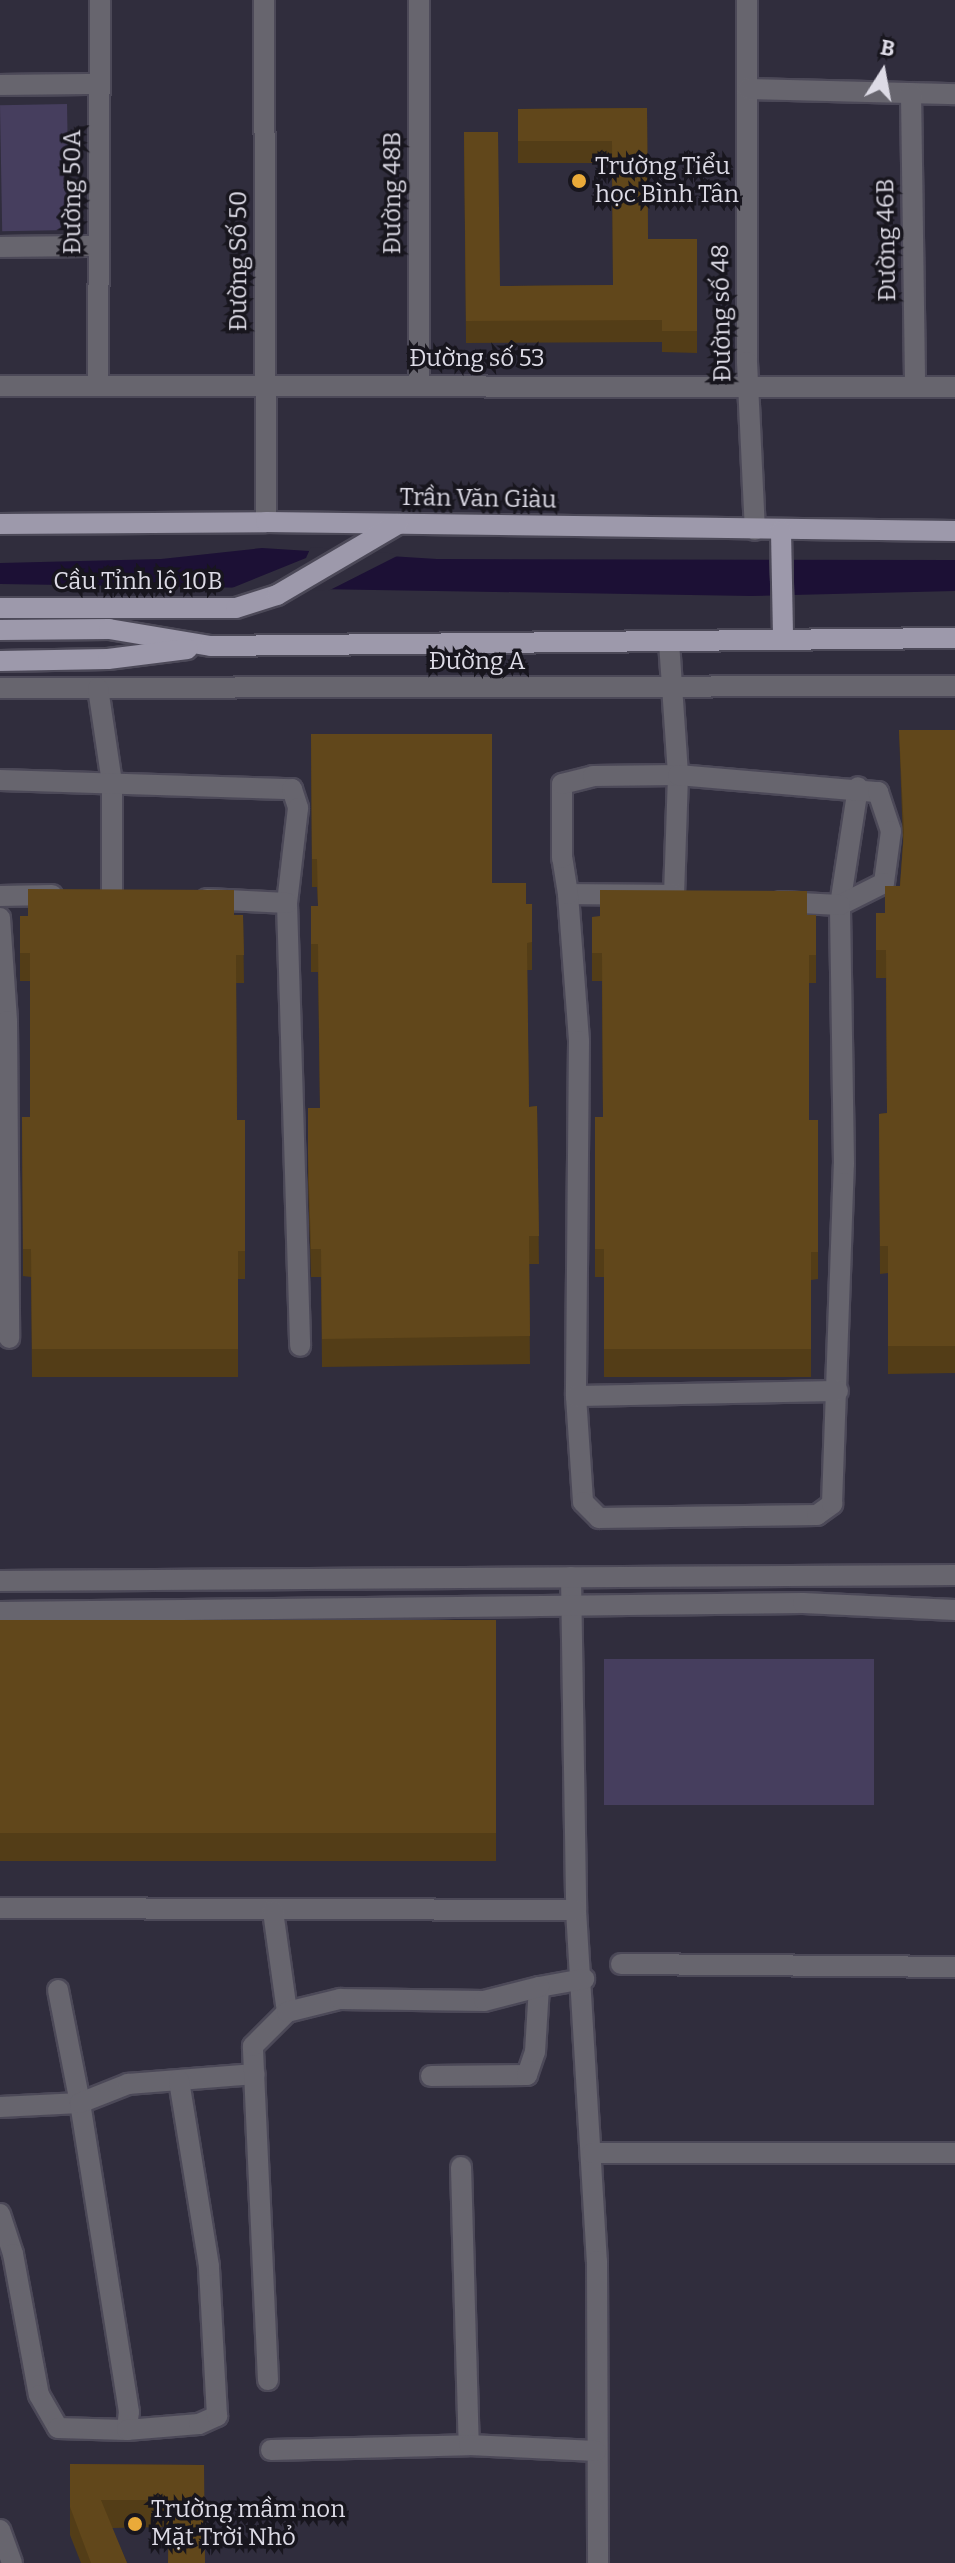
<!DOCTYPE html>
<meta charset="utf-8">
<style>
body{margin:0}
#map{position:relative;width:955px;height:2563px;overflow:hidden;background:#302d3d;font-family:Bitter,serif}
div>[style]{position:absolute}
.green>*{inset:0;background:#463e5e;transform-origin:0 0}
.water>*{inset:0;background:#1c1035}
.pier>*{inset:0;background:#302d3d}
.roads{filter:drop-shadow(2px 0 #4c4958) drop-shadow(-2px 0 #4c4958) drop-shadow(0 2px #4c4958) drop-shadow(0 -2px #4c4958)}
.minor>*{height:20px;margin:-10px;padding:0 10px;transform-origin:10px;border-radius:10px;background:#67656e}
.major>*{height:20px;margin:-10px;padding:0 10px;transform-origin:10px;border-radius:10px;background:#9d99ab}
.wall>*{inset:0;background:#533d17;transform-origin:0 0}
.building>*{inset:0;background:#61471b;transform-origin:0 0}
.dots>*{width:22px;height:22px;translate:-50% -50%;box-sizing:border-box;border:4px solid #18161e;border-radius:50%}
span{translate:-50% -50%;white-space:nowrap;text-align:center;line-height:1.15;-webkit-text-stroke:7px #18161e;paint-order:stroke}
.poi-label{font-size:24px;color:#dddbe6}
.left{translate:0 -50%;text-align:left}
.street-label{font-size:24px;color:#dddbe6}
.north{position:absolute;left:843px;top:32px;width:80px;height:80px;-webkit-text-stroke:6px #18161e;paint-order:stroke;rotate:11deg;font-size:22px;font-weight:700;line-height:32px;text-align:center;color:#dddbe6}
.north::after{content:'';display:block;margin:auto;width:28px;height:36px;background:#dddbe6;clip-path:polygon(50% 0,100% 100%,50% 72%,0 100%)}
</style>
<div id="map">
<div class="green">
<i style="left:67px;top:104px;width:126px;height:67px;rotate:89deg"></i>
<i style="left:604px;top:1659px;width:270px;height:146px"></i>
</div>
<div class="water">
<i style="clip-path:polygon(262px 548px,437px 559px,955px 560px,955px 591px,751px 596px,0 584px,0 563px,161px 559px)"></i>
</div>
<div class="pier">
<i style="clip-path:polygon(311px 547px,401px 554px,328px 591px,227px 590px,306px 558px)"></i>
</div>
<div class="roads">
<div class="minor">
<i style="left:264px;top:0;width:522px;rotate:89.78deg"></i>
<i style="left:419px;top:0;width:385px;rotate:90deg"></i>
<i style="left:747px;top:0;width:362px;rotate:90deg"></i>
<i style="left:747px;top:362px;width:168px;rotate:87.3deg"></i>
<i style="left:0;top:85px;width:99px;rotate:-0.6deg"></i>
<i style="left:748px;top:89px;width:207px;rotate:1.4deg"></i>
<i style="left:911px;top:93px;width:294px;rotate:89.2deg"></i>
<i style="left:0;top:247px;width:99px;rotate:-0.6deg"></i>
<i style="left:98px;top:384px;width:384px;rotate:-89.7deg"></i>
<i style="left:0;top:386px;width:955px;rotate:0.06deg"></i>
<i style="left:669px;top:642px;width:133px;rotate:86.1deg"></i>
<i style="left:678px;top:775px;width:120px;rotate:91.9deg"></i>
<i style="left:674px;top:895px;width:106px;rotate:-179.5deg"></i>
<i style="left:568px;top:894px;width:147px;rotate:85.7deg"></i>
<i style="left:579px;top:1041px;width:355px;rotate:90.5deg"></i>
<i style="left:576px;top:1396px;width:106px;rotate:86.2deg"></i>
<i style="left:583px;top:1502px;width:23px;rotate:45deg"></i>
<i style="left:599px;top:1518px;width:218px;rotate:-0.8deg"></i>
<i style="left:817px;top:1515px;width:19px;rotate:-36deg"></i>
<i style="left:832px;top:1504px;width:340px;rotate:-88deg"></i>
<i style="left:844px;top:1164px;width:259px;rotate:-90.9deg"></i>
<i style="left:840px;top:905px;width:119px;rotate:-81.3deg"></i>
<i style="left:0;top:688px;width:955px;rotate:-0.12deg"></i>
<i style="left:98px;top:688px;width:96px;rotate:81.6deg"></i>
<i style="left:112px;top:783px;width:107px;rotate:90deg"></i>
<i style="left:0;top:780px;width:292px;rotate:1.8deg"></i>
<i style="left:292px;top:789px;width:20px;rotate:72deg"></i>
<i style="left:298px;top:808px;width:96px;rotate:96.6deg"></i>
<i style="left:287px;top:903px;width:443px;rotate:88.3deg"></i>
<i style="left:568px;top:894px;width:36px;rotate:-99deg"></i>
<i style="left:562px;top:858px;width:74px;rotate:-90deg"></i>
<i style="left:562px;top:784px;width:32px;rotate:-14deg"></i>
<i style="left:593px;top:776px;width:85px;rotate:-0.7deg"></i>
<i style="left:678px;top:775px;width:201px;rotate:4.9deg"></i>
<i style="left:878px;top:792px;width:41px;rotate:71.6deg"></i>
<i style="left:891px;top:831px;width:52px;rotate:97.7deg"></i>
<i style="left:884px;top:883px;width:49px;rotate:153.4deg"></i>
<i style="left:840px;top:905px;width:60px;rotate:-177.1deg"></i>
<i style="left:0;top:896px;width:52px;rotate:-1.1deg"></i>
<i style="left:207px;top:899px;width:80px;rotate:2.9deg"></i>
<i style="left:0;top:918px;width:103px;rotate:86.1deg"></i>
<i style="left:7px;top:1021px;width:317px;rotate:89.6deg"></i>
<i style="left:576px;top:1396px;width:262px;rotate:-1.1deg"></i>
<i style="left:571px;top:1577px;width:333px;rotate:89.1deg"></i>
<i style="left:576px;top:1910px;width:352px;rotate:86.6deg"></i>
<i style="left:597px;top:2261px;width:302px;rotate:89.8deg"></i>
<i style="left:0;top:1581px;width:955px;rotate:-0.36deg"></i>
<i style="left:0;top:1612px;width:803px;rotate:-0.64deg"></i>
<i style="left:803px;top:1603px;width:152px;rotate:2.6deg"></i>
<i style="left:0;top:1908px;width:576px;rotate:0.2deg"></i>
<i style="left:273px;top:1911px;width:102px;rotate:82.1deg"></i>
<i style="left:621px;top:1964px;width:334px;rotate:0.5deg"></i>
<i style="left:431px;top:2076px;width:96px;rotate:-0.6deg"></i>
<i style="left:527px;top:2075px;width:24px;rotate:-71deg"></i>
<i style="left:535px;top:2052px;width:65px;rotate:-86.5deg"></i>
<i style="left:539px;top:1987px;width:46px;rotate:-10.1deg"></i>
<i style="left:0;top:2107px;width:80px;rotate:-2.9deg"></i>
<i style="left:80px;top:2103px;width:115px;rotate:-101deg"></i>
<i style="left:592px;top:2153px;width:363px"></i>
<i style="left:461px;top:2167px;width:278px;rotate:88.4deg"></i>
<i style="left:0;top:2214px;width:42px;rotate:72deg"></i>
<i style="left:13px;top:2254px;width:143px;rotate:79.6deg"></i>
<i style="left:39px;top:2395px;width:38px;rotate:60deg"></i>
<i style="left:58px;top:2428px;width:69px;rotate:1.7deg"></i>
<i style="left:127px;top:2430px;width:18px;rotate:-84deg"></i>
<i style="left:129px;top:2412px;width:313px;rotate:-99deg"></i>
<i style="left:80px;top:2103px;width:52px;rotate:-21.6deg"></i>
<i style="left:128px;top:2084px;width:127px;rotate:-4.5deg"></i>
<i style="left:268px;top:2380px;width:334px;rotate:-92.6deg"></i>
<i style="left:253px;top:2046px;width:48px;rotate:-45deg"></i>
<i style="left:287px;top:2012px;width:55px;rotate:-13.8deg"></i>
<i style="left:340px;top:1999px;width:144px;rotate:0.8deg"></i>
<i style="left:484px;top:2001px;width:57px;rotate:-14.3deg"></i>
<i style="left:127px;top:2430px;width:72px;rotate:-4.8deg"></i>
<i style="left:199px;top:2424px;width:20px;rotate:-24deg"></i>
<i style="left:217px;top:2416px;width:150px;rotate:-93.1deg"></i>
<i style="left:209px;top:2266px;width:188px;rotate:-99.2deg"></i>
<i style="left:271px;top:2450px;width:198px;rotate:-1.4deg"></i>
<i style="left:469px;top:2445px;width:127px;rotate:2.7deg"></i>
<i style="left:0;top:2530px;width:35px;rotate:70deg"></i>
</div>
<div class="major">
<i style="left:0;top:524px;width:266px;rotate:-0.4deg"></i>
<i style="left:266px;top:522px;width:689px;rotate:0.75deg"></i>
<i style="left:781px;top:531px;width:108px;rotate:88.9deg"></i>
<i style="left:0;top:608px;width:236px"></i>
<i style="left:236px;top:608px;width:43px;rotate:-17.6deg"></i>
<i style="left:277px;top:595px;width:140px;rotate:-30.4deg"></i>
<i style="left:0;top:630px;width:109px;rotate:-0.5deg"></i>
<i style="left:109px;top:629px;width:103px;rotate:9.5deg"></i>
<i style="left:211px;top:646px;width:744px;rotate:-0.62deg"></i>
<i style="left:0;top:661px;width:108px;rotate:-1.1deg"></i>
<i style="left:108px;top:659px;width:80px;rotate:-7.2deg"></i>
</div>
</div>
<div class="wall">
<i style="clip-path:polygon(647px 108px,648px 239px,697px 239px,697px 353px,662px 352px,662px 342px,466px 343px,464px 132px,500px 286px,613px 285px,612px 163px,518px 163px,518px 109px)"></i>
<i style="clip-path:polygon(899px 730px,955px 730px,955px 1373px,888px 1374px,888px 1273px,880px 1274px,879px 1114px,887px 1113px,886px 978px,876px 978px,876px 913px,885px 913px,900px 886px,903px 842px)"></i>
<i style="clip-path:polygon(311px 734px,492px 883px,526px 904px,532px 904px,532px 970px,527px 970px,529px 1107px,537px 1106px,539px 1264px,529px 1264px,530px 1364px,322px 1367px,321px 1277px,311px 1277px,308px 1181px,308px 1108px,320px 1108px,318px 972px,311px 972px,311px 906px,318px 906px,317px 887px,312px 887px)"></i>
<i style="clip-path:polygon(243px 915px,244px 983px,236px 983px,237px 1120px,245px 1120px,245px 1279px,238px 1279px,238px 1377px,32px 1377px,31px 1277px,23px 1276px,22px 1117px,30px 1117px,30px 981px,20px 981px,20px 916px)"></i>
<i style="clip-path:polygon(816px 915px,816px 983px,809px 983px,809px 1120px,818px 1120px,818px 1279px,811px 1280px,811px 1377px,604px 1377px,604px 1277px,595px 1277px,595px 1117px,603px 1117px,602px 981px,592px 981px,592px 917px)"></i>
<i style="left:496px;top:1620px;width:241px;height:496px;rotate:90deg"></i>
<i style="clip-path:polygon(70px 2464px,204px 2465px,168px 2527px,112px 2528px,127px 2563px,81px 2563px,70px 2535px)"></i>
</div>
<div class="building">
<i style="clip-path:polygon(647px 108px,648px 239px,697px 239px,697px 331px,662px 331px,662px 320px,466px 321px,464px 132px,498px 132px,500px 286px,613px 285px,612px 141px,518px 141px,518px 109px)"></i>
<i style="clip-path:polygon(899px 730px,955px 730px,955px 1346px,888px 1346px,888px 1246px,880px 1246px,879px 1114px,887px 1113px,886px 950px,876px 950px,876px 913px,885px 913px,885px 886px,900px 886px,904px 832px)"></i>
<i style="clip-path:polygon(311px 734px,492px 734px,492px 883px,526px 883px,526px 904px,532px 904px,532px 942px,527px 943px,529px 1107px,537px 1106px,539px 1236px,529px 1236px,530px 1336px,322px 1339px,321px 1249px,311px 1249px,308px 1153px,308px 1108px,320px 1108px,318px 944px,311px 944px,311px 906px,318px 906px,317px 859px,312px 859px)"></i>
<i style="clip-path:polygon(28px 889px,234px 890px,234px 915px,243px 915px,244px 955px,236px 955px,237px 1120px,245px 1120px,245px 1251px,238px 1251px,238px 1349px,32px 1349px,31px 1249px,23px 1249px,22px 1117px,30px 1117px,30px 953px,20px 953px,20px 916px,28px 916px)"></i>
<i style="clip-path:polygon(600px 890px,807px 891px,807px 915px,816px 915px,816px 955px,809px 955px,809px 1120px,818px 1120px,818px 1252px,811px 1252px,811px 1349px,604px 1349px,604px 1249px,595px 1249px,595px 1117px,603px 1117px,602px 953px,592px 953px,592px 917px,600px 916px)"></i>
<i style="left:496px;top:1620px;width:213px;height:496px;rotate:90deg"></i>
<i style="clip-path:polygon(70px 2464px,204px 2465px,205px 2563px,168px 2563px,169px 2500px,101px 2500px,127px 2563px,91px 2563px,70px 2507px)"></i>
</div>
<div class="dots">
<i style="left:579px;top:181px;background:#eaaa39"></i>
<i style="left:135px;top:2524px;background:#eaaa39"></i>
</div>
<div class="poi-label">
<span class="left" style="left:595px;top:181px">Trường Tiểu<br>học Bình Tân</span>
<span class="left" style="left:151px;top:2524px">Trường mầm non<br>Mặt Trời Nhỏ</span>
</div>
<div class="street-label">
<span style="left:73px;top:192px;rotate:-90deg">Đường 50A</span>
<span style="left:393px;top:193px;rotate:-90deg">Đường 48B</span>
<span style="left:887px;top:240px;rotate:-91deg">Đường 46B</span>
<span style="left:239px;top:261px;rotate:-90deg">Đường Số 50</span>
<span style="left:722px;top:313px;rotate:-91deg">Đường số 48</span>
<span style="left:477px;top:359px">Đường số 53</span>
<span style="left:478px;top:499px;rotate:1deg">Trần Văn Giàu</span>
<span style="left:138px;top:582px">Cầu Tỉnh lộ 10B</span>
<span style="left:477px;top:662px">Đường A</span>
</div>
<div class="north">B</div>
</div>
